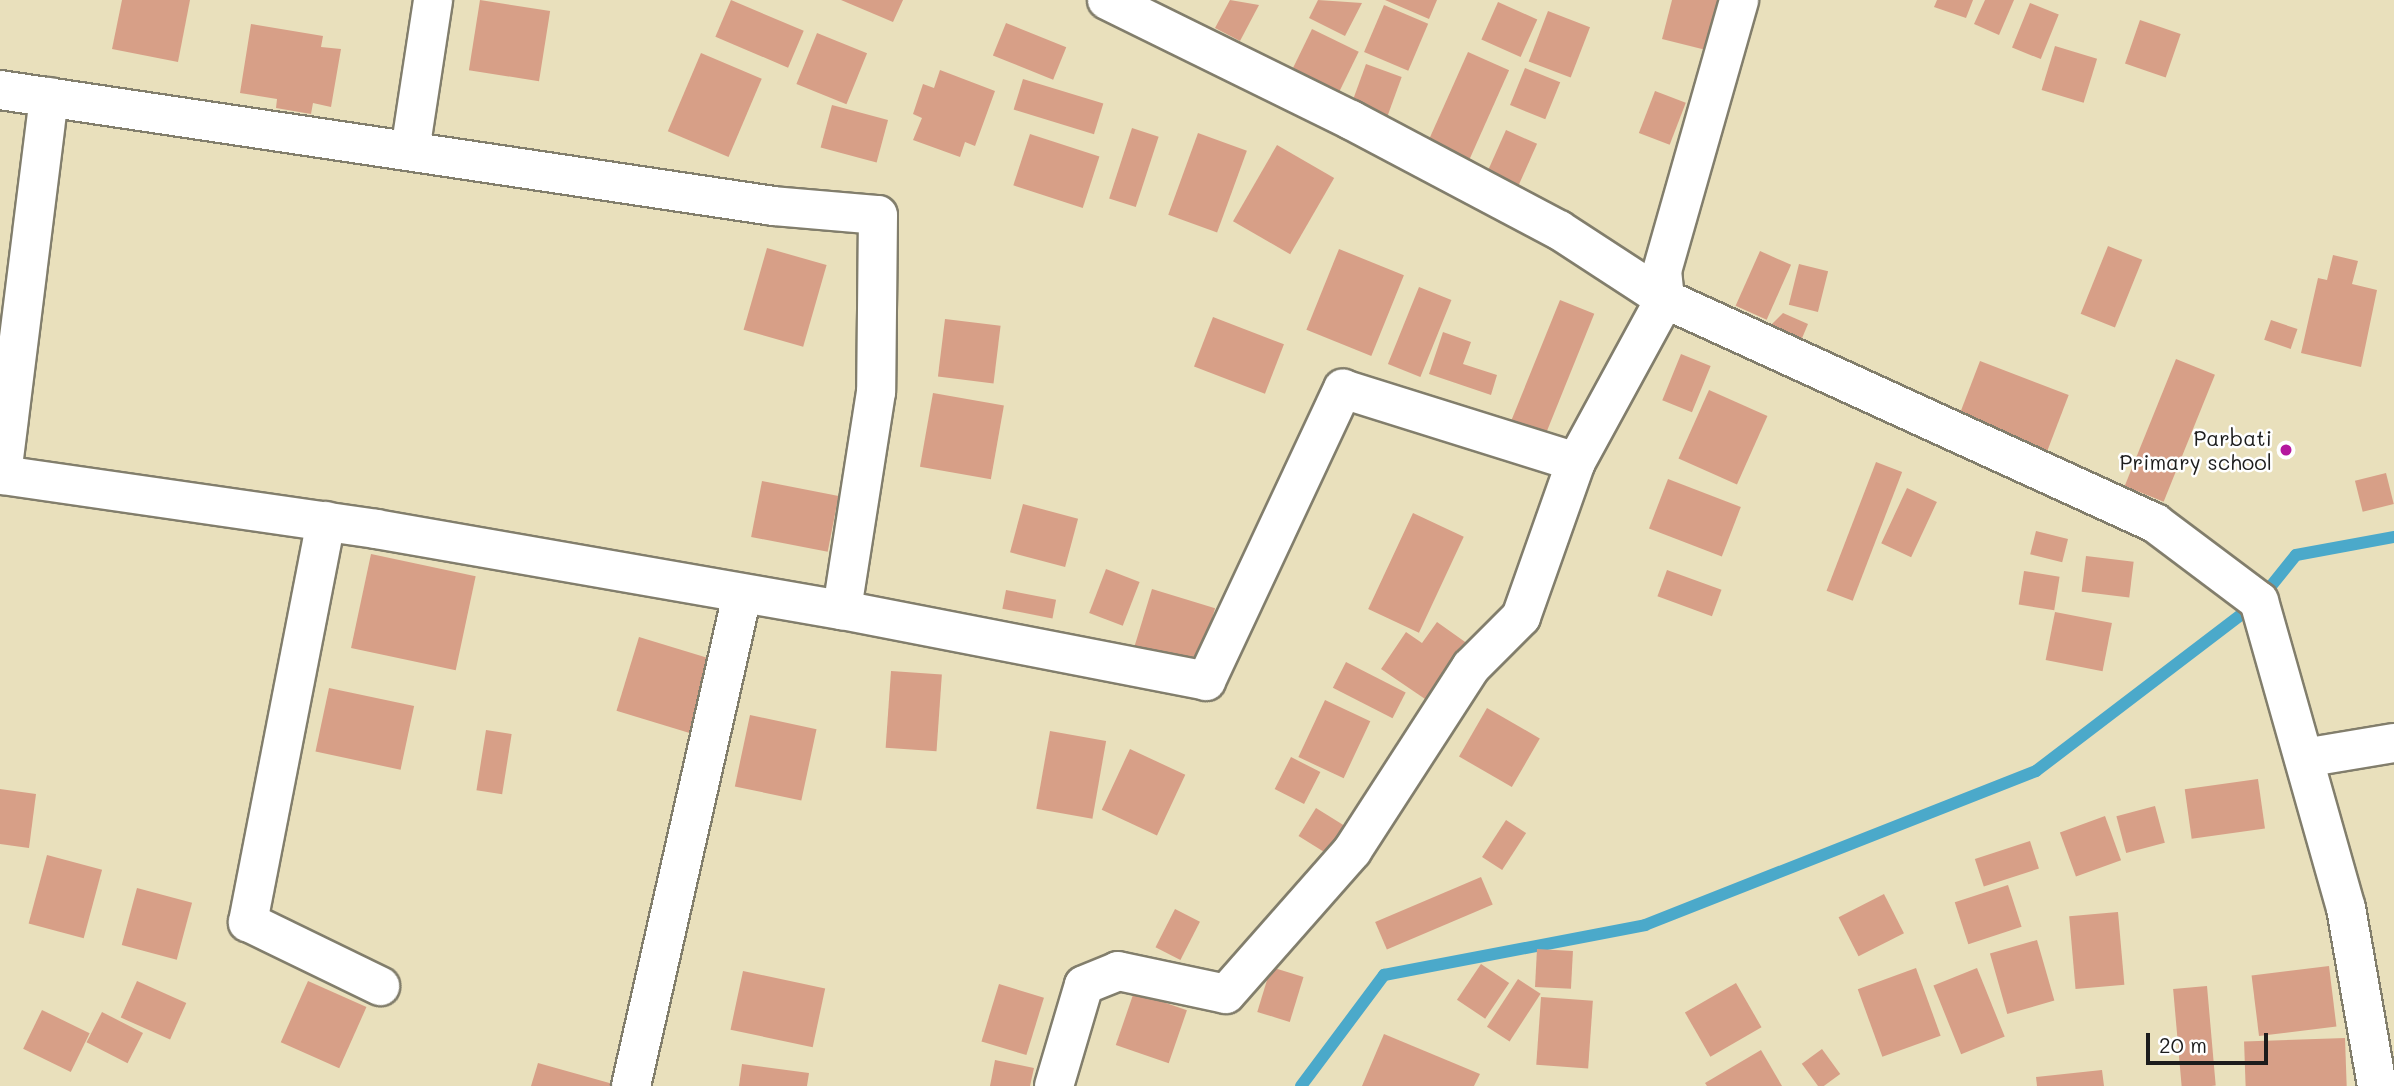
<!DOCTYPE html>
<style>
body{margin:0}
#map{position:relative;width:2394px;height:1086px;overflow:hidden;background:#e9e0bc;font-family:Mali,sans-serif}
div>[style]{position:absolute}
.stream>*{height:12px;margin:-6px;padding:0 6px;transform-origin:6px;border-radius:6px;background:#4ba9ca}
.building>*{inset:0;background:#d79f87;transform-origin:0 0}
.roads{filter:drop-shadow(2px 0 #827e6c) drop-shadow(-2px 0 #827e6c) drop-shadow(0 2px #827e6c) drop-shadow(0 -2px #827e6c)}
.minor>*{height:38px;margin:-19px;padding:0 19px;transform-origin:19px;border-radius:19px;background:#fff}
.dots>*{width:19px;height:19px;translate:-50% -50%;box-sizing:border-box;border:4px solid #fff;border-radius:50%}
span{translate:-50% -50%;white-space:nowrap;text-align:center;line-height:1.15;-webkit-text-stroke:5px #fff;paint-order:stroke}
.poi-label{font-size:21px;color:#1c1c1c}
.right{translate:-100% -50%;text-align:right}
.scale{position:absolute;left:2146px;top:1033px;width:122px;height:32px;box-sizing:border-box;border:4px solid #1c1c1c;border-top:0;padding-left:9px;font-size:21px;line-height:24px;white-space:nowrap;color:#1c1c1c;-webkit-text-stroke:5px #fff;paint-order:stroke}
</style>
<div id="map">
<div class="stream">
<i style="left:1301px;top:1086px;width:139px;rotate:-53.2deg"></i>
<i style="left:1384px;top:975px;width:266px;rotate:-10.8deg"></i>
<i style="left:1645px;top:925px;width:420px;rotate:-21.5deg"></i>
<i style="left:2036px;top:771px;width:280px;rotate:-37.3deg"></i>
<i style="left:2259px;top:601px;width:59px;rotate:-51.2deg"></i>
<i style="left:2296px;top:555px;width:100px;rotate:-10.4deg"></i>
</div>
<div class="building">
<i style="clip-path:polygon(122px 0,190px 0,178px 62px,112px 49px)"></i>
<i style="left:480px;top:0;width:71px;height:71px;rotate:9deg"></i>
<i style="left:731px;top:0;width:79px;height:40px;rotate:23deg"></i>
<i style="clip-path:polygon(841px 0,903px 0,893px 22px)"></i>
<i style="clip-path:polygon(1230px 0,1259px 5px,1240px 41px,1215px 28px)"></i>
<i style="clip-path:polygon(1318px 0,1362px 3px,1345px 36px,1309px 18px)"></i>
<i style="clip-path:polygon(1385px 0,1437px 0,1429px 19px)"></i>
<i style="clip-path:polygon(1672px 0,1722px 0,1710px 51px,1662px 39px)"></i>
<i style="clip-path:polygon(1937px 0,1973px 0,1966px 18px,1934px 7px)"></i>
<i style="clip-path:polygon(1985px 0,2014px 0,1999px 35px,1974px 24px)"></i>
<i style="left:1498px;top:2px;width:43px;height:41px;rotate:24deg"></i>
<i style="left:2030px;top:3px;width:31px;height:48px;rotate:22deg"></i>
<i style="left:1384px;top:5px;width:48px;height:51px;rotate:23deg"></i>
<i style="left:1548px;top:11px;width:45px;height:54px;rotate:21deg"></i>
<i style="left:2140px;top:20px;width:43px;height:46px;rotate:19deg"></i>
<i style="left:1006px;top:23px;width:65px;height:35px;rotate:22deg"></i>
<i style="clip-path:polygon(251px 24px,323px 36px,321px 47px,341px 49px,331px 107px,313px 103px,311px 114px,276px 108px,277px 99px,240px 93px)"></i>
<i style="left:1312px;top:29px;width:52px;height:52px;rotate:26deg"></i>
<i style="left:817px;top:33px;width:54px;height:55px;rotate:22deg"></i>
<i style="left:2055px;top:46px;width:44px;height:46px;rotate:17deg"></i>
<i style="left:1468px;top:52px;width:45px;height:103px;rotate:24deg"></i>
<i style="left:701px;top:53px;width:66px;height:85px;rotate:23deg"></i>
<i style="left:1366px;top:64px;width:38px;height:42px;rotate:20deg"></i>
<i style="left:1525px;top:68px;width:38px;height:40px;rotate:22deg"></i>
<i style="clip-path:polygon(940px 70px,995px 91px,975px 146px,965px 142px,960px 157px,913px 140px,922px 118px,913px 114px,923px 84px,934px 88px)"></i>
<i style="left:1023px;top:79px;width:84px;height:32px;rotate:17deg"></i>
<i style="left:1655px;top:91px;width:33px;height:45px;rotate:21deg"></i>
<i style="left:832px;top:105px;width:58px;height:44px;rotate:15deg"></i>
<i style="left:1132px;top:128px;width:28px;height:74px;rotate:18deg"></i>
<i style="left:1506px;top:130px;width:34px;height:52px;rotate:24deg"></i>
<i style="left:1198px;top:133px;width:52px;height:87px;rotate:20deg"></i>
<i style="left:1030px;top:134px;width:73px;height:54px;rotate:18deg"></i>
<i style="left:1277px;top:145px;width:66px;height:88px;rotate:30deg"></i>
<i style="left:2108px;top:246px;width:37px;height:73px;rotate:22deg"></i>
<i style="left:767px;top:248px;width:62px;height:85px;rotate:16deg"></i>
<i style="left:1339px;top:249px;width:70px;height:87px;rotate:22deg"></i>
<i style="left:1760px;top:251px;width:34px;height:60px;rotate:24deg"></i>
<i style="clip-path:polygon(2333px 255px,2358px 261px,2352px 284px,2377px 290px,2361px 367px,2301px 353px,2318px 278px,2327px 280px)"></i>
<i style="left:1799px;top:264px;width:30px;height:42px;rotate:14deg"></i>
<i style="left:1419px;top:287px;width:35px;height:83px;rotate:22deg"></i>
<i style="left:1560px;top:300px;width:37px;height:131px;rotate:22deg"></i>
<i style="clip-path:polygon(1783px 313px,1808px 324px,1800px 343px,1767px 329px)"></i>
<i style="left:1213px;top:317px;width:76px;height:53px;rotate:21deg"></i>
<i style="left:945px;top:319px;width:56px;height:58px;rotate:7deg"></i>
<i style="left:2271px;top:320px;width:28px;height:21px;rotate:19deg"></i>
<i style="clip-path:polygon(1443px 332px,1471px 342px,1463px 364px,1497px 375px,1491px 395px,1429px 374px)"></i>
<i style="left:1681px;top:354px;width:32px;height:50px;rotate:22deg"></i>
<i style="left:2176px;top:359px;width:42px;height:137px;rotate:22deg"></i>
<i style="left:1980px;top:361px;width:95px;height:62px;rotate:21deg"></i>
<i style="left:1709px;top:390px;width:64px;height:75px;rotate:24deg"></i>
<i style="left:933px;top:393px;width:72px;height:75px;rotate:10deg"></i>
<i style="left:1876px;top:462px;width:28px;height:138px;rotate:21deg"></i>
<i style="left:2386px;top:473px;width:32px;height:32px;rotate:76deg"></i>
<i style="left:1668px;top:479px;width:78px;height:53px;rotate:21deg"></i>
<i style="left:762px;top:481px;width:78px;height:57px;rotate:11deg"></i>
<i style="left:1907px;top:488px;width:33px;height:61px;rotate:25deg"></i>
<i style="left:1023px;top:504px;width:57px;height:50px;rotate:15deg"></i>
<i style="left:1413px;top:513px;width:56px;height:106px;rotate:25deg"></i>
<i style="left:2036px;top:531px;width:33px;height:24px;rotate:14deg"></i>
<i style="left:371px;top:554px;width:107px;height:96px;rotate:12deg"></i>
<i style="left:2086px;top:556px;width:48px;height:36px;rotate:7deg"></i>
<i style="left:1106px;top:569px;width:36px;height:47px;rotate:21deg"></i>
<i style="left:1667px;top:570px;width:58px;height:28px;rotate:20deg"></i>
<i style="left:2024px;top:571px;width:36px;height:34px;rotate:9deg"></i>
<i style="left:1152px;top:589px;width:66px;height:60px;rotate:17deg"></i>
<i style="left:1006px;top:590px;width:51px;height:19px;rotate:11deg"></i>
<i style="left:2055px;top:612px;width:58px;height:49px;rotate:11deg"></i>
<i style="clip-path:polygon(1437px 622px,1468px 644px,1428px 701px,1381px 669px,1406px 632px,1422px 643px)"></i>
<i style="left:639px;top:637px;width:85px;height:77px;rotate:17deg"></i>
<i style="left:1346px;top:662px;width:67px;height:29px;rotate:27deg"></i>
<i style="left:891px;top:671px;width:51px;height:77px;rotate:4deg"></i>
<i style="left:329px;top:688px;width:87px;height:65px;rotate:12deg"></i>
<i style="left:1325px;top:700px;width:50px;height:63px;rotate:25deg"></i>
<i style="left:1487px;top:708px;width:61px;height:56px;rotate:30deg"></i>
<i style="left:750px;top:715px;width:68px;height:73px;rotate:12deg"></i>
<i style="left:486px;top:730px;width:26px;height:61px;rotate:9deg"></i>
<i style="left:1050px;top:731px;width:57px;height:79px;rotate:10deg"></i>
<i style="left:1130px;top:749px;width:61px;height:67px;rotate:25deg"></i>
<i style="left:1291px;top:757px;width:33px;height:36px;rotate:27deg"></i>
<i style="left:2258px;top:779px;width:50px;height:74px;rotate:82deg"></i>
<i style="clip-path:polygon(0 789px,36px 794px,29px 848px,0 844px)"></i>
<i style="left:2155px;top:806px;width:38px;height:40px;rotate:75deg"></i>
<i style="left:1316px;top:808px;width:36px;height:33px;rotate:32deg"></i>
<i style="left:2105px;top:816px;width:47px;height:48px;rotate:70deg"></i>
<i style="left:1506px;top:820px;width:24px;height:44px;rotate:33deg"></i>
<i style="left:2030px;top:841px;width:29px;height:58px;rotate:72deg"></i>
<i style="left:47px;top:855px;width:57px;height:71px;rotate:15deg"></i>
<i style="left:1481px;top:877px;width:30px;height:115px;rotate:67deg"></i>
<i style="left:2008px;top:885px;width:44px;height:56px;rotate:72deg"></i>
<i style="left:137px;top:888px;width:57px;height:59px;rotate:15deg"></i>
<i style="left:1884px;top:894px;width:44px;height:51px;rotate:63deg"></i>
<i style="left:1175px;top:909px;width:28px;height:43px;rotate:27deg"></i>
<i style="left:2118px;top:912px;width:73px;height:49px;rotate:85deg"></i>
<i style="left:2037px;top:940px;width:63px;height:49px;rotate:74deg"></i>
<i style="left:1537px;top:949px;width:36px;height:38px;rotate:3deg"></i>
<i style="left:1481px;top:964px;width:34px;height:43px;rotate:34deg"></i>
<i style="left:2329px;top:966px;width:61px;height:78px;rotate:83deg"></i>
<i style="left:1271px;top:967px;width:34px;height:47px;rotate:17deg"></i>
<i style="left:1916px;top:968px;width:72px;height:62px;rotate:70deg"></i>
<i style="left:1977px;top:968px;width:74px;height:47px;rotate:68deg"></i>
<i style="left:743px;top:971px;width:84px;height:60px;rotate:12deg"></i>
<i style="left:1518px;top:979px;width:27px;height:57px;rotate:33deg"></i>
<i style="left:137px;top:981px;width:54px;height:40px;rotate:24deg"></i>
<i style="left:308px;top:981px;width:64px;height:67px;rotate:24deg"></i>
<i style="left:1736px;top:983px;width:51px;height:59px;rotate:60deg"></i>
<i style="left:999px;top:984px;width:47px;height:60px;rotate:17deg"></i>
<i style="left:2207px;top:986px;width:100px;height:34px;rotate:85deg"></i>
<i style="left:1134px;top:992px;width:56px;height:56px;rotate:19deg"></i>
<i style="left:1541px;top:997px;width:52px;height:68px;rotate:4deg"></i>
<i style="left:42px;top:1010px;width:53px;height:43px;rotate:26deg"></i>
<i style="left:102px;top:1012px;width:46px;height:34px;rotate:27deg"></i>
<i style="clip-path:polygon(1384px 1034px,1480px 1074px,1474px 1086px,1362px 1086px)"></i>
<i style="left:2345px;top:1038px;width:48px;height:101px;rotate:88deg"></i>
<i style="left:1822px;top:1049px;width:31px;height:25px;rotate:54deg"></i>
<i style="clip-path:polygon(1761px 1050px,1782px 1086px,1707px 1086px,1705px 1083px)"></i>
<i style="clip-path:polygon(995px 1060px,1034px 1068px,1030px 1086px,990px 1086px)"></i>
<i style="clip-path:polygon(538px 1063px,613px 1084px,613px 1086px,531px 1086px)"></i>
<i style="clip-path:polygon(742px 1064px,809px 1073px,807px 1086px,739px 1086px)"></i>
<i style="clip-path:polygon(2102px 1070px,2104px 1086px,2037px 1086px,2036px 1077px)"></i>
</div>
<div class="roads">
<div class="minor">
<i style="left:1107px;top:0;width:272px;rotate:26.2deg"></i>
<i style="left:1351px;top:120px;width:235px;rotate:27.9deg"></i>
<i style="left:1559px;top:230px;width:126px;rotate:33.1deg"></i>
<i style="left:1665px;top:299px;width:539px;rotate:24.57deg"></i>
<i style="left:2155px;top:523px;width:130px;rotate:36.9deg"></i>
<i style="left:2259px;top:601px;width:319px;rotate:74.2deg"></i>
<i style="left:2346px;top:908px;width:181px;rotate:80.1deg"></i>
<i style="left:0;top:90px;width:782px;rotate:8.53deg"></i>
<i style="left:773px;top:206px;width:105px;rotate:4.9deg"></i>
<i style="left:878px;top:215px;width:177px;rotate:90.6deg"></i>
<i style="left:876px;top:392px;width:221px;rotate:98.9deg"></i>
<i style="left:842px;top:610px;width:371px;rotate:11deg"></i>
<i style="left:1206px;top:681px;width:323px;rotate:-64.9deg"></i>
<i style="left:1343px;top:389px;width:244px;rotate:17.4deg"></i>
<i style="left:1576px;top:462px;width:186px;rotate:-61.4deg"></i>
<i style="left:1665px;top:299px;width:28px;rotate:-96deg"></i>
<i style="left:1662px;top:271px;width:282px;rotate:-74.1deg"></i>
<i style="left:49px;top:97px;width:381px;rotate:97.1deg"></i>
<i style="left:2px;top:475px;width:378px;rotate:8.2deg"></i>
<i style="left:376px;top:529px;width:473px;rotate:9.9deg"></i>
<i style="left:410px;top:151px;width:153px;rotate:-81.3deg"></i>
<i style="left:326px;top:521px;width:409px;rotate:101deg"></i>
<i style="left:248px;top:922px;width:147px;rotate:25.9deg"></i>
<i style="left:2304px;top:758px;width:91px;rotate:-9.5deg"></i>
<i style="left:631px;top:1086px;width:503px;rotate:-77.26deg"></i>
<i style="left:1054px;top:1086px;width:105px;rotate:-73.5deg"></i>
<i style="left:1084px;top:985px;width:37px;rotate:-22deg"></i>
<i style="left:1118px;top:971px;width:110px;rotate:12deg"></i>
<i style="left:1226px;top:994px;width:191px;rotate:-48.6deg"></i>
<i style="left:1352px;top:851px;width:219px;rotate:-57.1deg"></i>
<i style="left:1471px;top:667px;width:71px;rotate:-45deg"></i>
<i style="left:1521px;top:617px;width:164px;rotate:-70.5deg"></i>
</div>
</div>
<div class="dots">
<i style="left:2286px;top:450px;background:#b5179e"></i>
</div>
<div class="poi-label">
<span class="right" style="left:2272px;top:450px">Parbati<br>Primary school</span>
</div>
<div class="scale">20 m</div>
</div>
